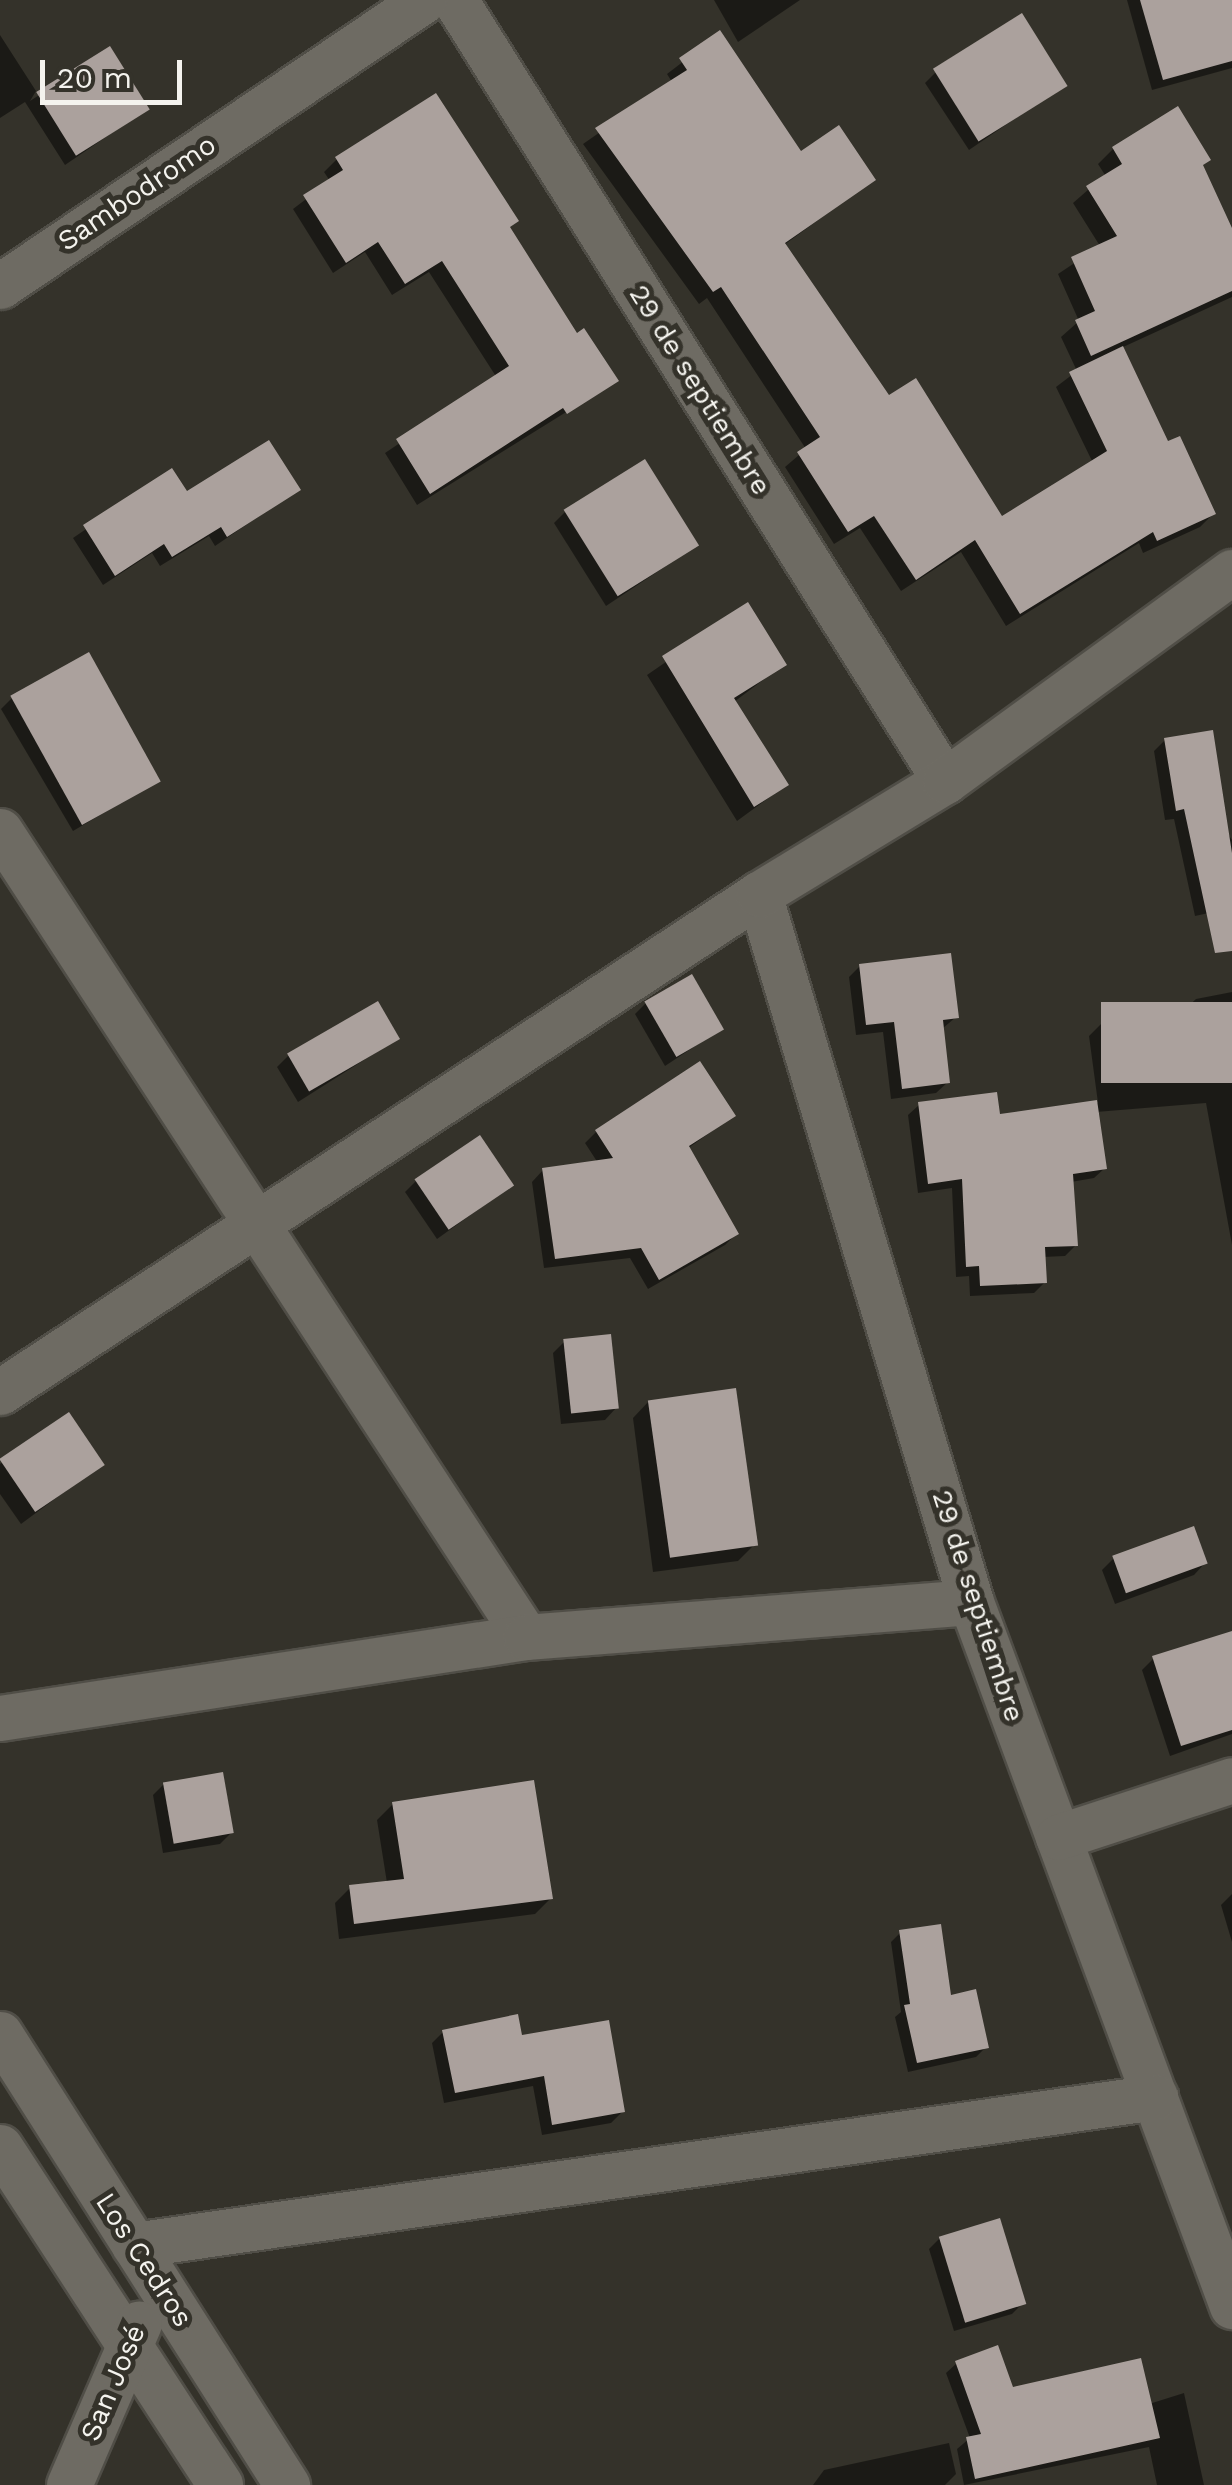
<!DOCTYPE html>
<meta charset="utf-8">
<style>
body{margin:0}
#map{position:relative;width:1232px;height:2485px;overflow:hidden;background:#34322a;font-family:"Work Sans",sans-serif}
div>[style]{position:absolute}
.shadow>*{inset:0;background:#0007}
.building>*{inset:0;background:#aba19d;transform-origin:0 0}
.roads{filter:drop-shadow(2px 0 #504e47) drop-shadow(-2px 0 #504e47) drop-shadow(0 2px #504e47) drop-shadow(0 -2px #504e47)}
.street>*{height:45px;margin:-22.5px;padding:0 22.5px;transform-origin:22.5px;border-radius:22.5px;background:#6e6b63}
span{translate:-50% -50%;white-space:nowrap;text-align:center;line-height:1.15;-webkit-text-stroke:10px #34322a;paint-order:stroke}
.street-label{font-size:28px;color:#f4f3ee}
.scale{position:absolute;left:40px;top:60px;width:142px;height:45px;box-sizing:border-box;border:5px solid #f4f3ee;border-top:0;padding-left:12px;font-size:30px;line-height:35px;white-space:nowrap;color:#f4f3ee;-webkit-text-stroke:8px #34322a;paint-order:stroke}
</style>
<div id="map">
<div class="shadow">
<i style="clip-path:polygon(714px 0,800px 0,738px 42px)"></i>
<i style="clip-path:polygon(1127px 0,1232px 0,1232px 68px,1152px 90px)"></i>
<i style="clip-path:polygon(719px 34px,801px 154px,873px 180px,784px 245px,888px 398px,1001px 520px,1093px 463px,1056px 387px,1077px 371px,1061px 337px,1079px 321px,1058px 274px,1100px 246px,1073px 203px,1105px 175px,1098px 164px,1113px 149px,1201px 167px,1232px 234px,1232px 297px,1121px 348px,1167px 444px,1213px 514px,1200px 527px,1143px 553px,1139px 543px,1006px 626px,961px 552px,901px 591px,860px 528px,834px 544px,785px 467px,806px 449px,707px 298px,699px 304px,583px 144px,672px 82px,667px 74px)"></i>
<i style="clip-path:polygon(0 35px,36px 91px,30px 101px,109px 50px,147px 109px,65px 165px,25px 102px,0 118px)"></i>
<i style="clip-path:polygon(936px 72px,1064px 85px,969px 150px,925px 83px)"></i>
<i style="clip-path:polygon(337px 159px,508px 229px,576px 336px,616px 381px,417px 505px,385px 453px,497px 378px,429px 272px,392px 295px,365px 252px,333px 273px,293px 209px,330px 181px,324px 172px)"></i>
<i style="clip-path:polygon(171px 471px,186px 495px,298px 490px,215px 546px,209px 536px,160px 566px,152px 553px,103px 585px,73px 538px)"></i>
<i style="clip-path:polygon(565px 512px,696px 546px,606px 606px,554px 523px)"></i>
<i style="clip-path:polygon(747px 606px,783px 665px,734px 702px,786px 785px,737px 821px,647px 675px)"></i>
<i style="clip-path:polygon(12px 698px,158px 781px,73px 831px,1px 709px)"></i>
<i style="clip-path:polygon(1165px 740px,1232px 840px,1232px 908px,1195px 916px,1174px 819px,1165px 820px,1154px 751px)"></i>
<i style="clip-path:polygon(860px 966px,956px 1017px,942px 1029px,948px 1082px,936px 1093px,891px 1099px,883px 1032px,856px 1035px,849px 977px)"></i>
<i style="clip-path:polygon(1232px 992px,1232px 1245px,1206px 1103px,1096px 1112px,1105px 1168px,1094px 1178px,1071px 1182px,1076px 1245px,1065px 1256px,1043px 1257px,1045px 1282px,1034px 1293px,970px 1296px,969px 1276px,956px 1277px,952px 1188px,918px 1193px,908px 1115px,919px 1105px,998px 1117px,1098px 1103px,1089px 1036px,1103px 1022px,1183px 1011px,1196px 999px)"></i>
<i style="clip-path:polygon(646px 1003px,721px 1029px,665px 1066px,635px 1014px)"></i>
<i style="clip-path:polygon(397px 1039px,298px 1102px,277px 1067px,288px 1056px)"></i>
<i style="clip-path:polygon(733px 1116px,687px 1149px,736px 1234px,725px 1245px,648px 1289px,630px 1258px,544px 1268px,532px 1182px,543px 1170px,598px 1163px,585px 1143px,596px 1132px)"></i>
<i style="clip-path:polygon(416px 1181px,511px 1186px,437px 1239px,405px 1192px)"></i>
<i style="clip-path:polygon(564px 1342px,616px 1408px,605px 1420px,561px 1424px,553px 1353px)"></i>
<i style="clip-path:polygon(649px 1401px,754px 1545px,738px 1561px,653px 1572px,633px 1418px)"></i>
<i style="clip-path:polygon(68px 1416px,102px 1464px,21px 1524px,0 1494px,0 1464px)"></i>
<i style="clip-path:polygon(1114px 1558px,1205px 1563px,1194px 1575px,1115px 1604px,1102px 1570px)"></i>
<i style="clip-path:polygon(1232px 1633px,1232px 1734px,1170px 1756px,1142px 1670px,1153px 1659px)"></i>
<i style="clip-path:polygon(164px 1784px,232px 1832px,220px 1844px,163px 1853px,153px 1795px)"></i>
<i style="clip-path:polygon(393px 1804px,550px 1899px,535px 1914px,339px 1939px,335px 1903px,351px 1887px,387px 1883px,377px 1820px)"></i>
<i style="clip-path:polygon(1232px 1894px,1232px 1942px,1221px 1905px)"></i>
<i style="clip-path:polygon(901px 1932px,986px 2047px,976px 2057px,908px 2072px,895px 2017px,901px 2012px,891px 1942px)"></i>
<i style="clip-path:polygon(443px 2032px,520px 2038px,622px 2112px,611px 2123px,542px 2135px,533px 2086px,444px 2103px,432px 2043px)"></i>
<i style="clip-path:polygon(940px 2238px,1023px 2303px,1012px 2314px,954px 2331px,929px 2249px)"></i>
<i style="clip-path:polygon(957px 2363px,1012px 2390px,1149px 2404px,1184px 2393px,1204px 2485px,1157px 2485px,1149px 2447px,964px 2485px,957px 2449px,970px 2438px,946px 2373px)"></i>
<i style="clip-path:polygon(949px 2443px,956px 2474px,945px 2485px,813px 2485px,824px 2470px)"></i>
</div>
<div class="building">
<i style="clip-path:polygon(1140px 0,1232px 0,1232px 61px,1163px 80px)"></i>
<i style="left:1022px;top:13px;width:86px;height:105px;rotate:58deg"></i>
<i style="clip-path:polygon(720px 30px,801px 151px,839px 125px,876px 180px,785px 243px,889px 395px,916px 378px,1002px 516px,1107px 451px,1069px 372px,1123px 346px,1168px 441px,1180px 436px,1216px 514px,1157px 541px,1153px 532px,1020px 614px,975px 540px,916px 580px,874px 516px,848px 532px,797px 452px,820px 437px,721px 287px,713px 292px,595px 128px,687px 70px,679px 58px)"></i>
<i style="left:110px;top:46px;width:75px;height:87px;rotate:58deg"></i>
<i style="clip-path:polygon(436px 93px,519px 221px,510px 227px,577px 333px,584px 328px,619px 381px,567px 414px,563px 408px,430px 494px,396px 439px,509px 366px,442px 261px,405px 284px,378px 242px,346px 263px,303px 195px,343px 170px,335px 157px)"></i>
<i style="clip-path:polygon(1178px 106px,1211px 160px,1203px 165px,1232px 228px,1232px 291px,1091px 356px,1075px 320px,1095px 311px,1071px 257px,1117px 236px,1086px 186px,1122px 164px,1112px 147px)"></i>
<i style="clip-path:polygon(269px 440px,301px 490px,227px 537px,221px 527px,172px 557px,164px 544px,115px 576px,83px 525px,172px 468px,187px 491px)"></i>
<i style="left:645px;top:459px;width:102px;height:96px;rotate:58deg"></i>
<i style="clip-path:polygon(748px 602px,787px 665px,734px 698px,789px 785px,754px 807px,662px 656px)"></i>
<i style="left:89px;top:652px;width:148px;height:90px;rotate:61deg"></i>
<i style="clip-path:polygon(1213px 730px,1232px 853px,1232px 951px,1215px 953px,1184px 809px,1176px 811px,1164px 738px)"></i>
<i style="clip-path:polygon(951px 953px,959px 1018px,943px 1020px,950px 1083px,902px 1089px,894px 1022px,866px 1025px,859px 964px)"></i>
<i style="left:692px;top:974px;width:64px;height:55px;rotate:60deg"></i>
<i style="left:378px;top:1001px;width:44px;height:105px;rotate:60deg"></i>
<i style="left:1232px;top:1002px;width:81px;height:131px;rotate:90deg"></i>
<i style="clip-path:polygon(700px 1061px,736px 1116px,689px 1146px,739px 1234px,659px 1280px,641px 1248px,555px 1259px,542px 1168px,613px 1158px,595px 1130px)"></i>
<i style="clip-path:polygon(997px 1092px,1000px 1114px,1097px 1100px,1107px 1169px,1073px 1174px,1078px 1246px,1045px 1247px,1047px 1283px,980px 1286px,979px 1266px,966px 1267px,962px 1179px,928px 1184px,918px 1102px)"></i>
<i style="left:480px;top:1135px;width:61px;height:79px;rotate:56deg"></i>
<i style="left:611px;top:1334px;width:75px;height:48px;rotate:84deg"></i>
<i style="left:736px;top:1388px;width:159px;height:89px;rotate:82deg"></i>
<i style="left:69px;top:1412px;width:64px;height:84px;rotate:56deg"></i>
<i style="left:1194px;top:1526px;width:40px;height:87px;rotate:70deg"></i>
<i style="clip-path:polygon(1232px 1631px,1232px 1730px,1181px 1746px,1152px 1656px)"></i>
<i style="left:223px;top:1772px;width:62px;height:61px;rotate:80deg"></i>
<i style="clip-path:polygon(534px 1780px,553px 1899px,354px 1924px,349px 1885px,404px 1879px,392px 1802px)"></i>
<i style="clip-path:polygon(941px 1924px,951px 1995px,976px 1989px,989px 2048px,917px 2063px,904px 2005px,910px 2004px,899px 1930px)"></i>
<i style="clip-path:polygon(518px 2014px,522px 2035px,609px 2020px,625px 2112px,552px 2125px,544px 2076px,455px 2093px,442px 2030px)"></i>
<i style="left:1000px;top:2218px;width:90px;height:64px;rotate:73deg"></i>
<i style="clip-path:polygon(998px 2345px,1013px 2387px,1141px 2358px,1160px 2438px,975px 2479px,966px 2437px,981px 2434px,955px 2361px)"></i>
</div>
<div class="roads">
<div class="street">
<i style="left:455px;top:0;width:922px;rotate:57.9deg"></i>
<i style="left:0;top:286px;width:511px;rotate:-34deg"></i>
<i style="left:0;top:831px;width:962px;rotate:56.87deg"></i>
<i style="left:759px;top:894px;width:739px;rotate:73.33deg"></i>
<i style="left:971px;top:1602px;width:751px;rotate:69.66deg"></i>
<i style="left:0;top:1392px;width:908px;rotate:-33.27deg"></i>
<i style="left:759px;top:894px;width:218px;rotate:-31.3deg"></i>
<i style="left:945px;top:781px;width:355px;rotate:-36.1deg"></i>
<i style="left:0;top:1718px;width:532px;rotate:-8.75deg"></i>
<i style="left:526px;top:1637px;width:446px;rotate:-4.5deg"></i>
<i style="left:1058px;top:1837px;width:183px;rotate:-18.1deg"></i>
<i style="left:0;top:2034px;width:535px;rotate:57.53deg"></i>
<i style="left:0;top:2147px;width:403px;rotate:56.9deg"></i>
<i style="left:134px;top:2245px;width:1032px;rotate:-8.25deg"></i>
<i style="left:69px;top:2485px;width:176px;rotate:-66.6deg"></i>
</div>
</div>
<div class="street-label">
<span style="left:137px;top:193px;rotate:-34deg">Sambodromo</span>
<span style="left:700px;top:390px;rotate:58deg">29 de septiembre</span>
<span style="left:978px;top:1606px;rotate:72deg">29 de septiembre</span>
<span style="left:144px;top:2260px;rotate:57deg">Los Cedros</span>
<span style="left:113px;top:2383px;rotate:-67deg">San José</span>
</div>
<div class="scale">20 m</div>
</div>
